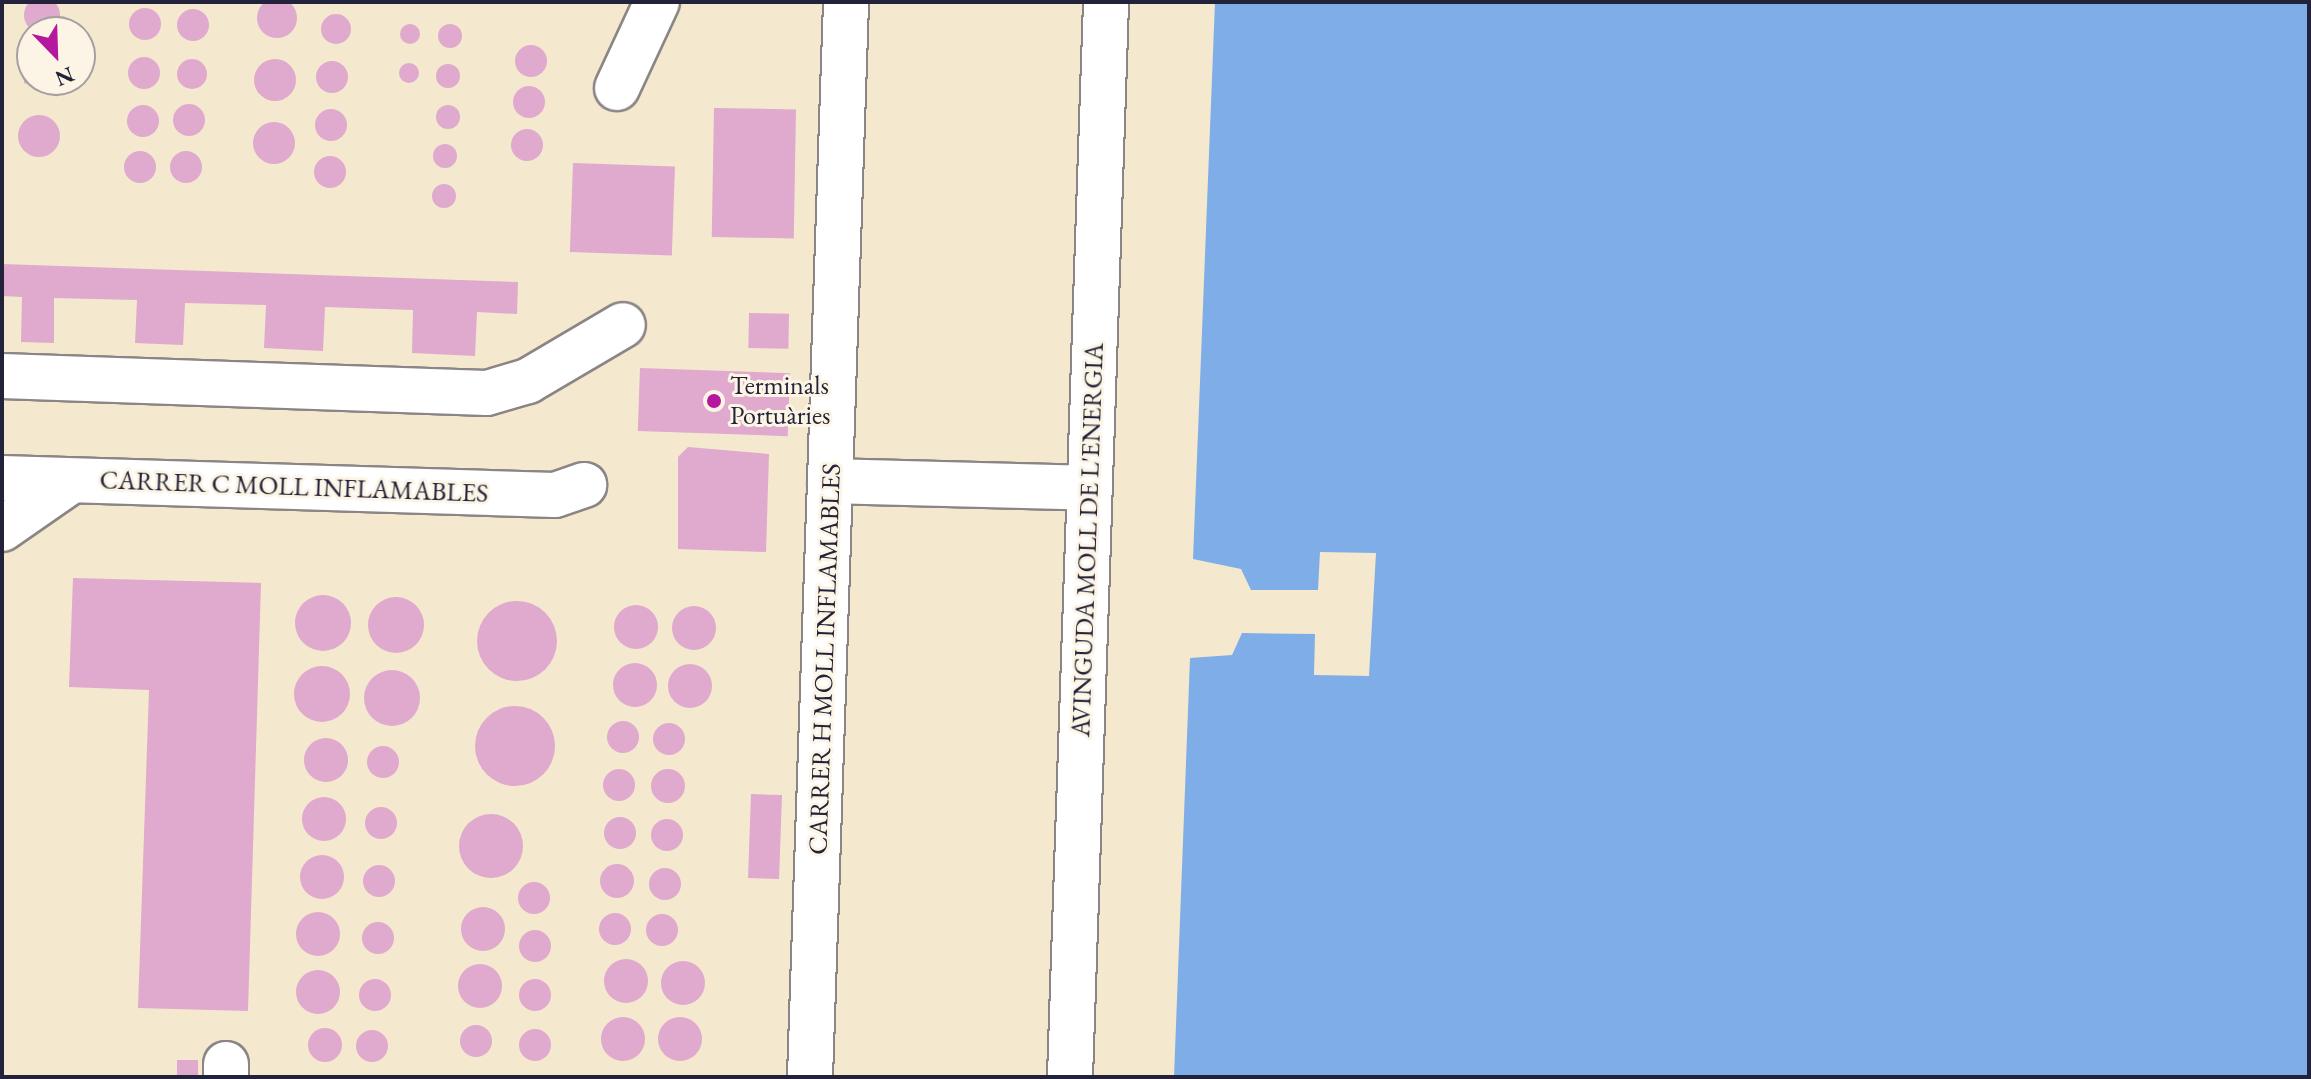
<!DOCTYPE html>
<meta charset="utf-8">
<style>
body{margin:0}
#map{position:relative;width:2311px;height:1079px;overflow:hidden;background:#f4e8cf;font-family:"EB Garamond",serif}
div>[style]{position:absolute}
.water>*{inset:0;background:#7eade8}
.building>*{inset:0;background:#dfaacd;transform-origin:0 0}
.round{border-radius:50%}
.roads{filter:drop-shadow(2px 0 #8b8585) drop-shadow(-2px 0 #8b8585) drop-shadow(0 2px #8b8585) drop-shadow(0 -2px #8b8585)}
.minor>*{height:44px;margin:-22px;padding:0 22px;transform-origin:22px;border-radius:22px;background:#fff}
.dots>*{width:22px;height:22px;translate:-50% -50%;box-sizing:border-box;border:4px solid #fcf5e5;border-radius:50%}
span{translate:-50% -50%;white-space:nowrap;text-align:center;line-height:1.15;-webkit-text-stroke:6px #fcf5e5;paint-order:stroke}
.poi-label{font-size:26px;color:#22223b}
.left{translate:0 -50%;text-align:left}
.street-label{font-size:26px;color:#22223b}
.frame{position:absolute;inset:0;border:4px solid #22223b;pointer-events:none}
.north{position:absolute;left:16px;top:16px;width:80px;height:80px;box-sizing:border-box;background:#fcf5e5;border:2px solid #a5a1a1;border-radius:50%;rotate:157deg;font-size:22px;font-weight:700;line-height:32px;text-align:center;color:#22223b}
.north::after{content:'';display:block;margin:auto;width:28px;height:36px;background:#b5179e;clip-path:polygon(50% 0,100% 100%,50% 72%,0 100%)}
</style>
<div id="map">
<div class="water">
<i style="clip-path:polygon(1215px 2px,2309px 2px,2309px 1077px,1174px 1077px,1190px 658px,1232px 655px,1242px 633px,1315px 634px,1314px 675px,1369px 676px,1376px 553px,1320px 552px,1318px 590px,1251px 590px,1241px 569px,1193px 559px)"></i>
</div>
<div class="building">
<i class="round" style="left:24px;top:-3px;width:36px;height:36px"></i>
<i class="round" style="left:257px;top:-2px;width:40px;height:40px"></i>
<i class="round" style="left:129px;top:8px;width:32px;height:32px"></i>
<i class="round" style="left:177px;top:9px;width:32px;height:32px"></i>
<i class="round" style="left:321px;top:14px;width:30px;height:30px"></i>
<i class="round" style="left:438px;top:24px;width:24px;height:24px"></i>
<i class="round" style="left:400px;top:24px;width:20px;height:20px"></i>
<i class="round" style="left:515px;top:45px;width:32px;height:32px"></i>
<i style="clip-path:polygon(32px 53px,32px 80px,60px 80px,50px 91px,24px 83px,23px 61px)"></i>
<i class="round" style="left:128px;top:57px;width:32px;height:32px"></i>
<i class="round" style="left:177px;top:59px;width:30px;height:30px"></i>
<i class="round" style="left:254px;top:59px;width:42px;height:42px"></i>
<i class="round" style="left:316px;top:61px;width:32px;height:32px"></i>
<i class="round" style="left:399px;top:63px;width:20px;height:20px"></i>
<i class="round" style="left:436px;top:64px;width:24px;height:24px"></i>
<i class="round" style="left:513px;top:86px;width:32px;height:32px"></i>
<i class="round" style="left:173px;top:104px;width:32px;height:32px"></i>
<i class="round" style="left:436px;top:105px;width:24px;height:24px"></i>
<i class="round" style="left:127px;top:105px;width:32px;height:32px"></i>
<i style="left:714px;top:108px;width:82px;height:129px;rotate:1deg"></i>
<i class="round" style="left:315px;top:109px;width:32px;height:32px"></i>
<i class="round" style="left:18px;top:115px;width:42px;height:42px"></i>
<i class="round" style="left:253px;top:122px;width:42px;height:42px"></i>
<i class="round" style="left:511px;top:129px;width:32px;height:32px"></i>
<i class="round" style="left:433px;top:144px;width:24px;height:24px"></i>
<i class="round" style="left:124px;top:151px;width:32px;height:32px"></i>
<i class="round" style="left:170px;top:151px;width:32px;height:32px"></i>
<i class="round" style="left:314px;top:156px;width:32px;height:32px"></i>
<i style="left:573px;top:163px;width:102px;height:89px;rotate:2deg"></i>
<i class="round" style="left:432px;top:184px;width:24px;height:24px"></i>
<i style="clip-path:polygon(2px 264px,518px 282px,517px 314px,477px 312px,475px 356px,412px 353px,413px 310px,325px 307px,323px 351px,264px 348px,266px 305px,185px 303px,183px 345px,135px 343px,137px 300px,54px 298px,54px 343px,21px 342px,22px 297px,2px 296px)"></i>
<i style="left:749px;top:313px;width:40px;height:35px;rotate:1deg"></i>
<i style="left:640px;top:368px;width:150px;height:63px;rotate:2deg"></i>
<i style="clip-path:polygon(688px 447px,769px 454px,766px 552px,678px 549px,678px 457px)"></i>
<i style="clip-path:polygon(73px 578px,261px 583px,248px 1011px,138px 1008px,149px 690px,69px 687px)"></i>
<i class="round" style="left:295px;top:595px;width:56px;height:56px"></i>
<i class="round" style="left:368px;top:597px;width:56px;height:56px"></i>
<i class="round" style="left:477px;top:601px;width:80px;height:80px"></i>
<i class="round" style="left:614px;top:605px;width:44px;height:44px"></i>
<i class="round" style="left:672px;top:606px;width:44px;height:44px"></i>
<i class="round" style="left:613px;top:663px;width:44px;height:44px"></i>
<i class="round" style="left:668px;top:664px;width:44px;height:44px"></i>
<i class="round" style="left:294px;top:666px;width:56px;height:56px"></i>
<i class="round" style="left:364px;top:670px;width:56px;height:56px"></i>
<i class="round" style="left:475px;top:706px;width:80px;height:80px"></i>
<i class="round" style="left:607px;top:721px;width:32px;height:32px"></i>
<i class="round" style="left:653px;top:723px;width:32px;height:32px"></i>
<i class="round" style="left:304px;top:738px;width:44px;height:44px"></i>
<i class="round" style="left:367px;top:746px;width:32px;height:32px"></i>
<i class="round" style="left:603px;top:769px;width:32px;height:32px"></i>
<i class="round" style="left:651px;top:769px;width:34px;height:34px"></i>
<i style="left:751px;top:794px;width:31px;height:84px;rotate:2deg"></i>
<i class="round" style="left:302px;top:797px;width:44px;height:44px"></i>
<i class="round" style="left:365px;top:807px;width:32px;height:32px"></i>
<i class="round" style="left:459px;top:814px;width:64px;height:64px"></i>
<i class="round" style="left:604px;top:817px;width:32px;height:32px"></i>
<i class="round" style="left:651px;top:819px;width:32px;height:32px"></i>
<i class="round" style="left:300px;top:855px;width:44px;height:44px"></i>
<i class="round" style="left:600px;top:864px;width:34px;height:34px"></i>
<i class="round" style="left:363px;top:865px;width:32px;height:32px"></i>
<i class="round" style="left:649px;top:868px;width:32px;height:32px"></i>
<i class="round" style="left:518px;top:882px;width:32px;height:32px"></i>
<i class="round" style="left:461px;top:907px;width:44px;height:44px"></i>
<i class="round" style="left:296px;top:912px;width:44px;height:44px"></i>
<i class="round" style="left:599px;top:913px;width:32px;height:32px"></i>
<i class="round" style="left:646px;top:914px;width:32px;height:32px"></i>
<i class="round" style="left:362px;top:922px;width:32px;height:32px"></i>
<i class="round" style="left:519px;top:930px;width:32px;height:32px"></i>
<i class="round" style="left:604px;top:959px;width:44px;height:44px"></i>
<i class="round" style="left:661px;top:961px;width:44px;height:44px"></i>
<i class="round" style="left:458px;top:964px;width:44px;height:44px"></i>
<i class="round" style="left:296px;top:970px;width:44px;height:44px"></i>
<i class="round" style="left:519px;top:979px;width:32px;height:32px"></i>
<i class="round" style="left:359px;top:979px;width:32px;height:32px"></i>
<i class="round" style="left:601px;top:1017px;width:44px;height:44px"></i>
<i class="round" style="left:658px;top:1017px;width:44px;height:44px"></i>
<i class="round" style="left:460px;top:1025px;width:32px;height:32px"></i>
<i class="round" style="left:308px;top:1028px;width:34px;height:34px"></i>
<i class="round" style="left:519px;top:1029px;width:32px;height:32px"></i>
<i class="round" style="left:356px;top:1030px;width:32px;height:32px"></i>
<i style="left:177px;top:1060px;width:21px;height:17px"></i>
</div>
<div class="roads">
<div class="minor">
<i style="left:617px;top:88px;width:95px;rotate:-65.1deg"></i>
<i style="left:2px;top:376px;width:485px;rotate:2deg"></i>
<i style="left:487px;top:393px;width:43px;rotate:-16.3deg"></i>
<i style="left:528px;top:381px;width:110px;rotate:-30.5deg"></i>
<i style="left:2px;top:478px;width:553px;rotate:1.76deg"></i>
<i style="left:555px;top:495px;width:31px;rotate:-19deg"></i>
<i style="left:830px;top:481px;width:260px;rotate:1.5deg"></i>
<i style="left:2px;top:529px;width:84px;rotate:-34.8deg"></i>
<i style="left:226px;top:1077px;width:13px;rotate:-90deg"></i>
<i style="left:810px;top:1077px;width:1076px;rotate:-88.08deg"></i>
<i style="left:1070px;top:1077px;width:1076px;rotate:-88.08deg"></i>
</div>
</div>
<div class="dots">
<i style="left:714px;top:401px;background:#b5179e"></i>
</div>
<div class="poi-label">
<span class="left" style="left:730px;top:401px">Terminals<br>Portuàries</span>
</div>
<div class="street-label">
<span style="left:294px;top:487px;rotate:2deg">CARRER C MOLL INFLAMABLES</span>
<span style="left:1088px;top:540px;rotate:-88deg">AVINGUDA MOLL DE L'ENERGIA</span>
<span style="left:825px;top:659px;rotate:-88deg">CARRER H MOLL INFLAMABLES</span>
</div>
<div class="frame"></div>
<div class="north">N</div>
</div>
